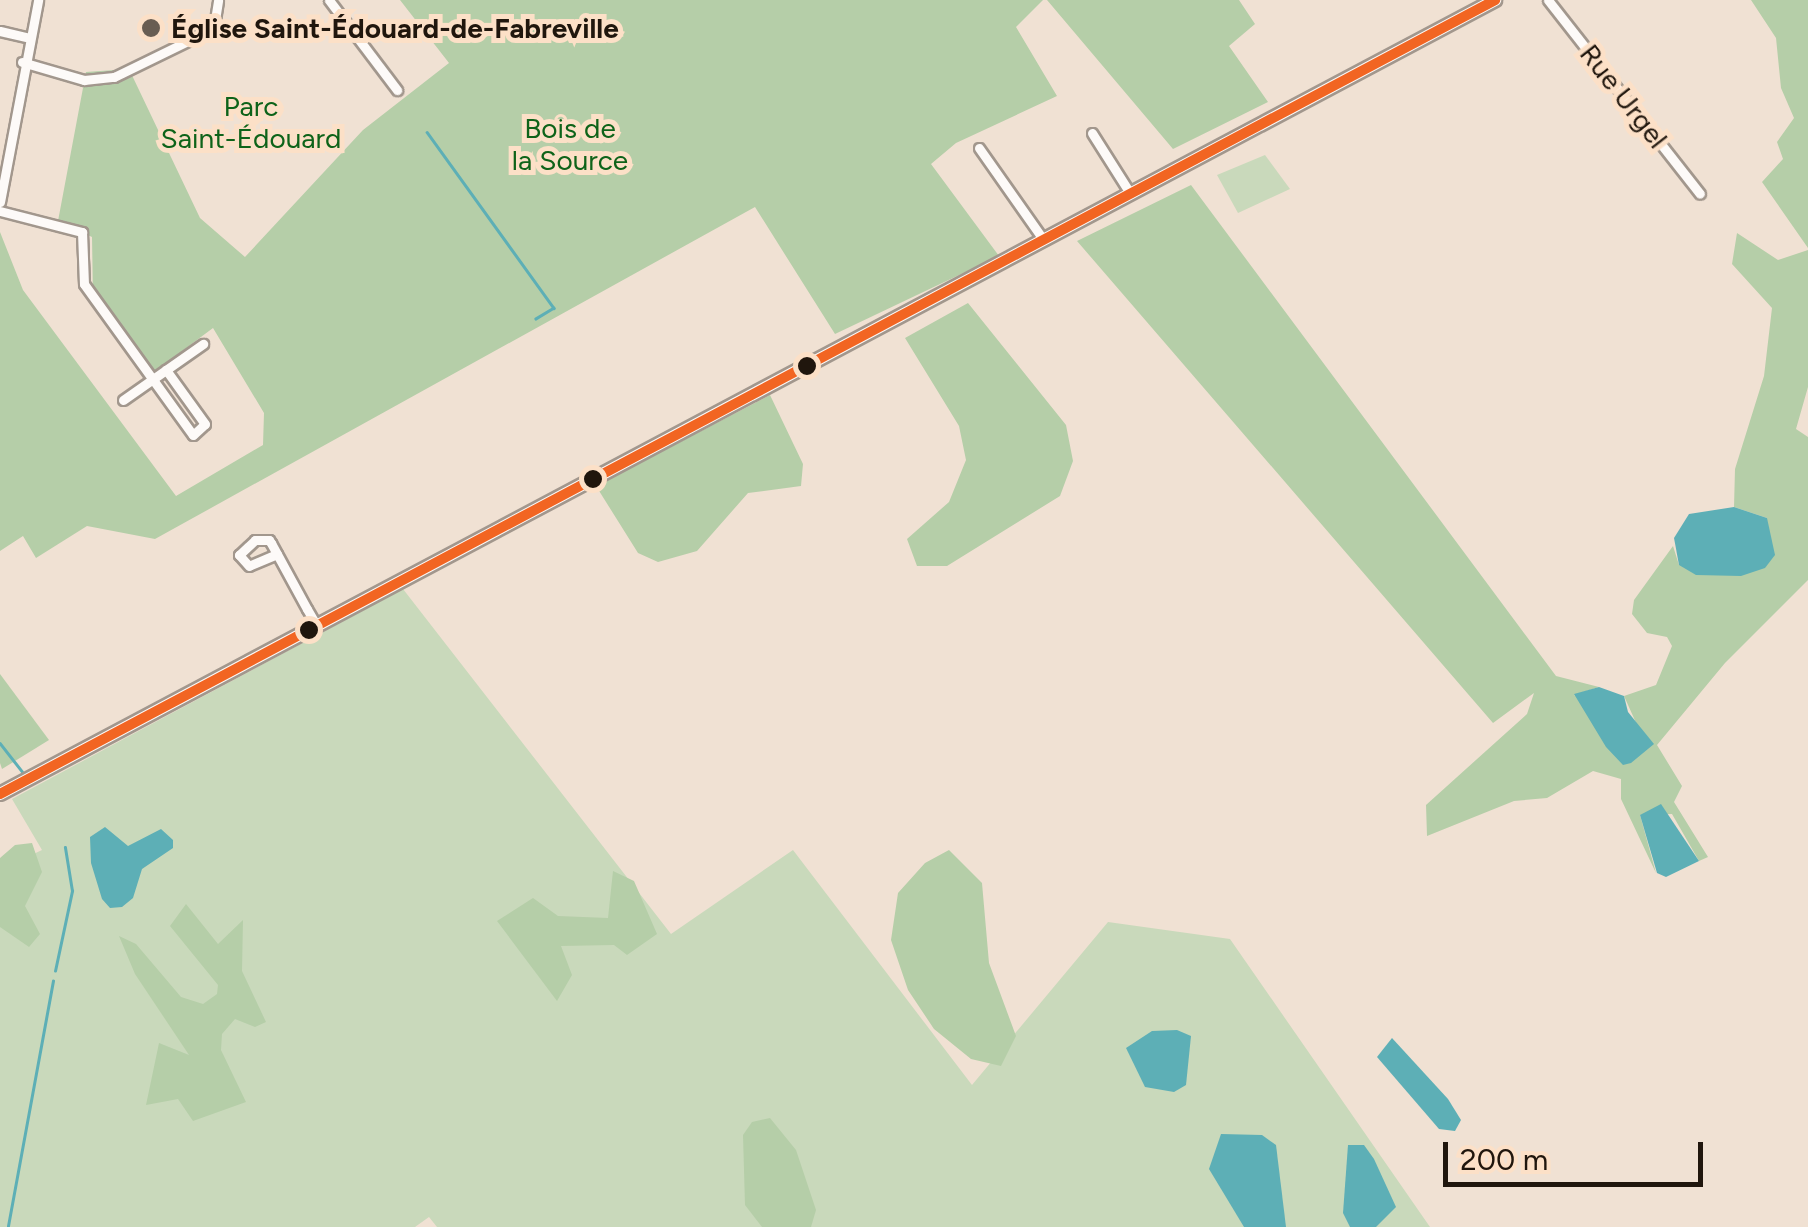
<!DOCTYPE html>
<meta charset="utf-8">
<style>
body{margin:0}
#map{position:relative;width:1808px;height:1227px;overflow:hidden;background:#f0e1d3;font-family:Figtree,sans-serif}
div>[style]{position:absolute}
.green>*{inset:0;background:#c9d9bb}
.forest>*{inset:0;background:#b5cea8}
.water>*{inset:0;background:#5dafb6}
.stream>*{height:2.5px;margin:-1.25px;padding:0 1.25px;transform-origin:1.25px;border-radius:1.25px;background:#5dafb6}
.roads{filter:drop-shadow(2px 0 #a2978d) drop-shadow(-2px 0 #a2978d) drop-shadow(0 2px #a2978d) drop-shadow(0 -2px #a2978d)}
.street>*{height:9px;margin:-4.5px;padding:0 4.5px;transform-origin:4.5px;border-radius:4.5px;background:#fdfaf8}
.secondary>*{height:12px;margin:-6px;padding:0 6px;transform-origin:6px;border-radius:6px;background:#fdfaf8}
.bus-1>*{height:10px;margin:-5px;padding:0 5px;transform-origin:5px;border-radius:5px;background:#f26522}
.dots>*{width:28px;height:28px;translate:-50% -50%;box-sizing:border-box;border:5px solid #fce0c7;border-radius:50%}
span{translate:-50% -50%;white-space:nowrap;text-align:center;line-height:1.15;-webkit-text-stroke:10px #fce0c7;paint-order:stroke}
.poi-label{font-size:28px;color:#20160d;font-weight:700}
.left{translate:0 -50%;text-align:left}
.street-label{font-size:28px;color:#20160d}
.park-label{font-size:28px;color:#0e6319}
.scale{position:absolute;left:1443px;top:1142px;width:260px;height:45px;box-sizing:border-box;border:5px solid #20160d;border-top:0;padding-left:12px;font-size:30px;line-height:35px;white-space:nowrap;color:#20160d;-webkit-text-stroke:8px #fce0c7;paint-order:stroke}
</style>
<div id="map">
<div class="green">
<i style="clip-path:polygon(1265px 155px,1290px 189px,1238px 213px,1217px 175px)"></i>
<i style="clip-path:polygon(403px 589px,671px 934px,793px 850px,972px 1085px,1108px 922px,1230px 939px,1430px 1227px,437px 1227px,429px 1217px,415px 1227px,0 1227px,0 870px,42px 850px,12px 799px)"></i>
</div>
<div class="forest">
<i style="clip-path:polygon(400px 0,1043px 0,1016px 27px,1057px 96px,956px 143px,931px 164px,999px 256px,835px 334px,755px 207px,155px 539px,87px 526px,36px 558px,23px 536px,0 551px,0 232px,23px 290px,176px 496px,263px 445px,264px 413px,213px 328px,150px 375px,93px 299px,92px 237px,58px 221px,86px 72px,129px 69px,200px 218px,245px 257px,363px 130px,449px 63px)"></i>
<i style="clip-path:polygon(1047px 0,1239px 0,1255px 24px,1229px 46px,1268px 102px,1173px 149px)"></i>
<i style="clip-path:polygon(1751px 0,1808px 0,1808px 248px,1762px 182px,1783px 159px,1777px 142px,1794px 118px,1781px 88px,1776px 38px)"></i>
<i style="clip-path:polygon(1191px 185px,1556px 676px,1599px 687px,1574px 695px,1637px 725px,1624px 696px,1656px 685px,1672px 646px,1667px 637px,1647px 633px,1632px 614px,1634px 600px,1673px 546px,1679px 565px,1767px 518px,1734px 507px,1735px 469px,1764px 376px,1772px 308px,1732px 264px,1737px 233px,1778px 260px,1808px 250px,1808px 387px,1796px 429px,1808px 437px,1808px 580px,1725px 663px,1657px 745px,1682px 786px,1674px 802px,1708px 857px,1699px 861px,1672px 814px,1640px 815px,1656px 873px,1621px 799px,1621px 779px,1593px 771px,1547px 798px,1514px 801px,1427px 836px,1426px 805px,1527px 714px,1534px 693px,1493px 723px,1077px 241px)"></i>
<i style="clip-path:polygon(968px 303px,1066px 425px,1073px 461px,1060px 496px,947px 566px,917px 566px,907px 539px,949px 502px,966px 460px,959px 426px,905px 338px)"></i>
<i style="clip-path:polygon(770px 395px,803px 464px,801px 486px,748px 493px,697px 551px,658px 562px,638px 553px,596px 486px)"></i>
<i style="clip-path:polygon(0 674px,49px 740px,2px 769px,0 763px)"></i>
<i style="clip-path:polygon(32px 843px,42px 872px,25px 906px,40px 934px,29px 947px,0 927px,0 858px,15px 845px)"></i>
<i style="clip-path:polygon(949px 850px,982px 883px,989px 963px,1016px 1036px,1001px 1066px,971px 1059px,934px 1029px,908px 990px,891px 940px,898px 893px,925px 863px)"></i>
<i style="clip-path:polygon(613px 871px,634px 881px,657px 934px,627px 955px,614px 945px,561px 946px,572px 975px,557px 1001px,497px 921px,533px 898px,558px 916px,608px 918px)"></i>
<i style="clip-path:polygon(186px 904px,218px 944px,243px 920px,242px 971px,266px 1022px,255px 1027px,235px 1019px,222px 1034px,221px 1050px,246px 1102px,193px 1121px,178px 1099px,146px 1105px,159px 1043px,189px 1055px,135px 974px,119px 936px,136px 944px,181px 997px,203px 1004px,217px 994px,218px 985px,170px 926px)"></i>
<i style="clip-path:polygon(770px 1118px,796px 1150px,816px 1210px,811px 1227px,762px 1227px,745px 1205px,743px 1135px,752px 1122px)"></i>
</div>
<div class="water">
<i style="clip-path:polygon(1734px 507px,1767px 518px,1775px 555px,1765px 568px,1741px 576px,1696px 575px,1679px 565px,1674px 538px,1689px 514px)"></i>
<i style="clip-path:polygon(1599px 687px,1624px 696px,1628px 712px,1654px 744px,1631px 763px,1623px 765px,1606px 747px,1574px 694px)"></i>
<i style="clip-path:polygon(1661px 804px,1699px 861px,1666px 877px,1657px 873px,1640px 815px)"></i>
<i style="clip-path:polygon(105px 827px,128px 846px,161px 829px,173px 840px,173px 848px,142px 869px,133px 898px,122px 907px,110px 908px,102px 899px,91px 863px,90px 837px)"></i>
<i style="clip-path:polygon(1177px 1030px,1191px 1036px,1186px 1085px,1174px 1092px,1145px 1087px,1126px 1048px,1152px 1031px)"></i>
<i style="clip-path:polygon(1392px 1038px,1448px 1099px,1461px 1120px,1455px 1131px,1439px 1129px,1377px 1057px)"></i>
<i style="clip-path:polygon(1221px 1134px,1262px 1135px,1276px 1145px,1286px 1227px,1244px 1227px,1209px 1169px)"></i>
<i style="clip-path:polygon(1348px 1145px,1364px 1145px,1374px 1159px,1396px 1207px,1376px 1227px,1350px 1227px,1343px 1213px)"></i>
</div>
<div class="stream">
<i style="left:427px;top:132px;width:217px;rotate:54.2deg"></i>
<i style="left:554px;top:308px;width:21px;rotate:149deg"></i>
<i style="left:0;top:743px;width:36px;rotate:52deg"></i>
<i style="left:55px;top:971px;width:82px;rotate:-78deg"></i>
<i style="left:72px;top:891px;width:44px;rotate:-99.2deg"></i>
<i style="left:8px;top:1226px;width:249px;rotate:-79.6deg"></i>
</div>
<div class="roads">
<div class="street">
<i style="left:329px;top:0;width:113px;rotate:52.9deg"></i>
<i style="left:1548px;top:0;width:246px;rotate:51.9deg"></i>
<i style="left:0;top:31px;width:28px;rotate:13deg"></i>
<i style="left:22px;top:62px;width:65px;rotate:16.2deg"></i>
<i style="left:84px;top:80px;width:30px;rotate:-6deg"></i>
<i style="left:114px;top:77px;width:89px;rotate:-26deg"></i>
<i style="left:194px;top:38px;width:28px;rotate:-41deg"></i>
<i style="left:215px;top:20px;width:20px;rotate:-81deg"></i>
<i style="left:1092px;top:133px;width:71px;rotate:57.7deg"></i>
<i style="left:979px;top:148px;width:111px;rotate:54.9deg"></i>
<i style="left:0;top:202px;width:206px;rotate:-79.3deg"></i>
<i style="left:0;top:211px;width:85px;rotate:14.4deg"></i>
<i style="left:82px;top:232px;width:52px;rotate:87.8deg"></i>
<i style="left:84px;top:284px;width:186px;rotate:54.2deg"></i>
<i style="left:193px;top:435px;width:16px;rotate:-43deg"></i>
<i style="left:205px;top:424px;width:67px;rotate:-125.8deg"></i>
<i style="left:123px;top:400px;width:98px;rotate:-35deg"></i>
<i style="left:277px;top:554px;width:30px;rotate:157deg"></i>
<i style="left:249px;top:566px;width:15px;rotate:-132deg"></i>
<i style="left:239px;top:555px;width:22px;rotate:-43deg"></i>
<i style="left:255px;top:540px;width:14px"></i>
<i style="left:269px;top:540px;width:4px;rotate:56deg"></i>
<i style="left:271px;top:543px;width:75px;rotate:61.4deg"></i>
<i style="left:307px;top:609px;width:20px;rotate:60deg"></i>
</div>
<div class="secondary">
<i style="left:0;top:794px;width:1693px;rotate:-27.97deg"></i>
</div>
</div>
<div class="bus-1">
<i style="left:0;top:794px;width:1693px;rotate:-27.97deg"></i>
</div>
<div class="dots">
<i style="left:151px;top:28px;background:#695d52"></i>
<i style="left:807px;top:366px;background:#20160d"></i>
<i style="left:593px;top:479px;background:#20160d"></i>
<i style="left:309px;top:630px;background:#20160d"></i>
</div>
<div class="poi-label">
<span class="left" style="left:171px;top:28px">Église Saint-Édouard-de-Fabreville</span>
</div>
<div class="street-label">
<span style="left:1624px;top:96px;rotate:52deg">Rue Urgel</span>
</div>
<div class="park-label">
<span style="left:251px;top:122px">Parc<br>Saint-Édouard</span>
<span style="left:570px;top:144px">Bois de<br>la Source</span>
</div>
<div class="scale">200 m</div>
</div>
